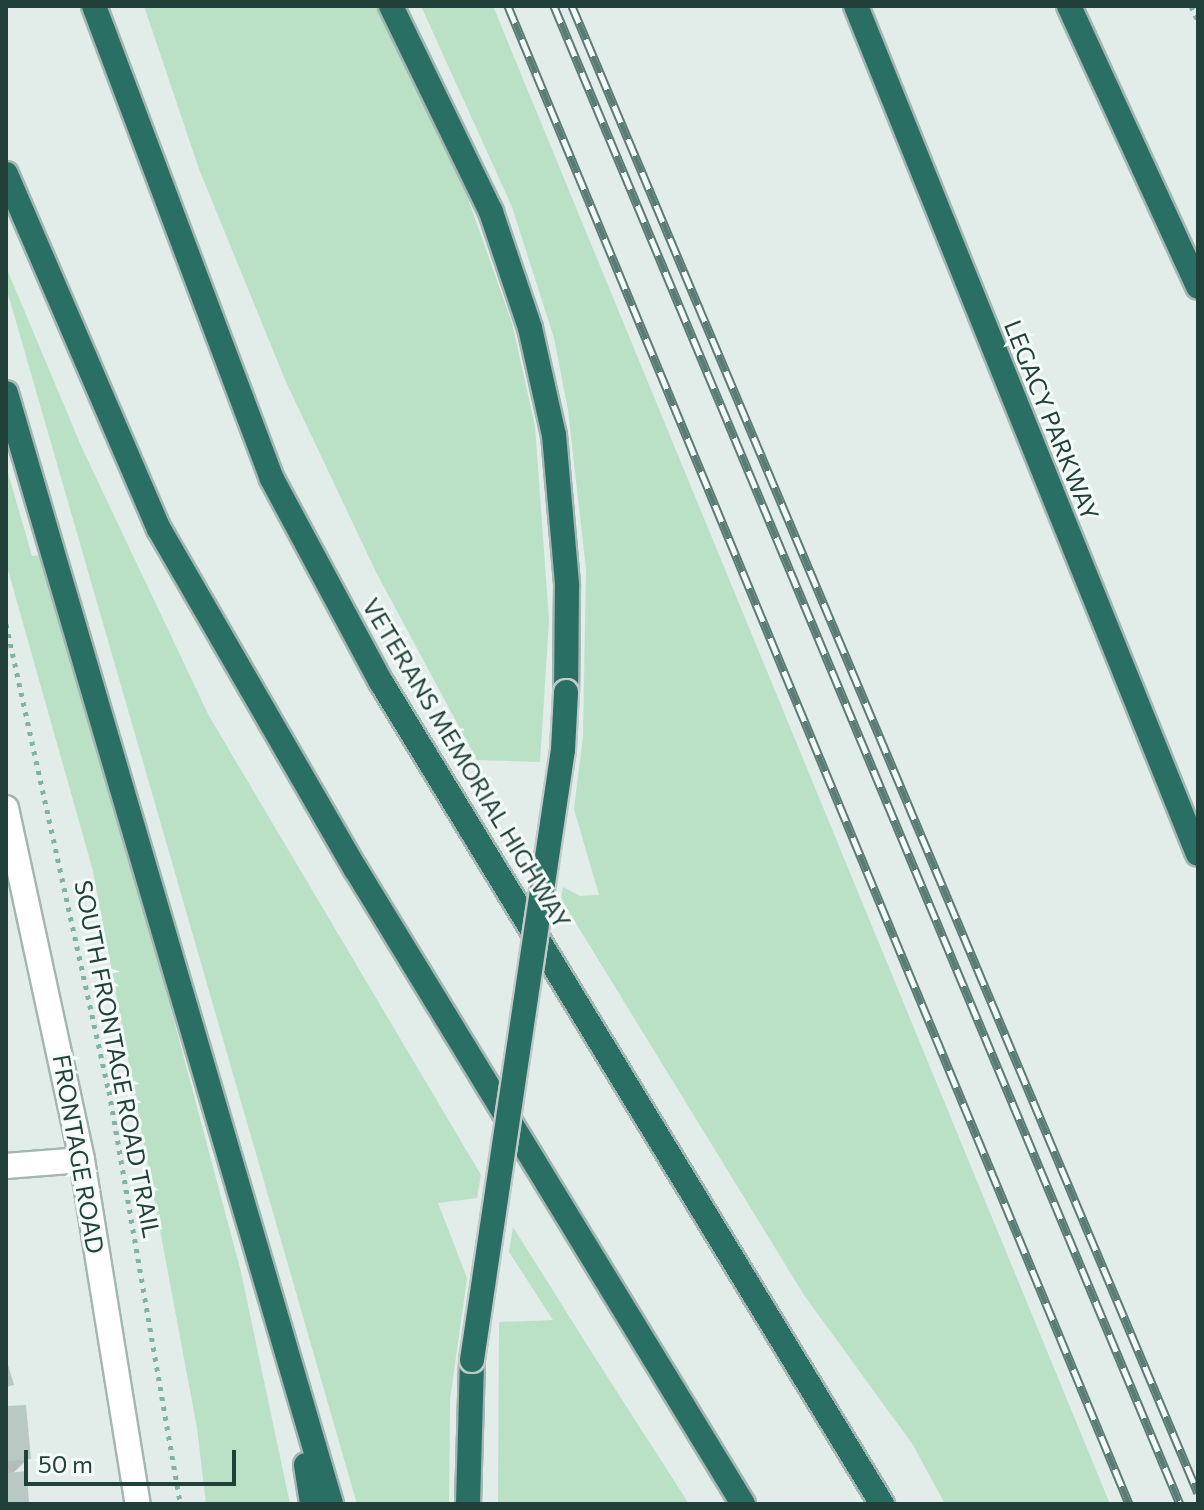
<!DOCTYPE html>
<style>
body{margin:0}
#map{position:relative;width:1204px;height:1510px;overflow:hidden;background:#e2ede9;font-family:Commissioner,sans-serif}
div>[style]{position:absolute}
.green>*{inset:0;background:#bae0c6}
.shadow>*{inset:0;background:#0003}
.building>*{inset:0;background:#b7c9c2}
.path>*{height:5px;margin-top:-2.5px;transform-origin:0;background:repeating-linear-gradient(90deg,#80b3a6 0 4px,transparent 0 10px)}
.roads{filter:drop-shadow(2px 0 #a4b6b1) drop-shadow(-2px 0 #a4b6b1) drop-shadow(0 2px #a4b6b1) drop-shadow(0 -2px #a4b6b1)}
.minor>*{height:24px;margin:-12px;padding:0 12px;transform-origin:12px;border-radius:12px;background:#fff}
.tertiary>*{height:24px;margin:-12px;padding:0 12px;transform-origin:12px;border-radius:12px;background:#fff}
.motorway>*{height:24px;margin:-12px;padding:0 12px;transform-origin:12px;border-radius:12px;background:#2a6f64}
.rail>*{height:9px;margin-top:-4.5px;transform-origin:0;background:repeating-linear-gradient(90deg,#f3faf7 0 18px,#5b7c75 0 36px);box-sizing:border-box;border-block:2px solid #5b7c75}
.bridges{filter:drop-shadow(2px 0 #c1cac8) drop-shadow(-2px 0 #c1cac8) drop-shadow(0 2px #c1cac8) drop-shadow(0 -2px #c1cac8)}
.motorway-bridge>*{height:24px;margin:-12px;padding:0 12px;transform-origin:12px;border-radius:12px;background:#2a6f64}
span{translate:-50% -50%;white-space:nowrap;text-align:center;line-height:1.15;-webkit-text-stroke:6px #f3faf7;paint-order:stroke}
.street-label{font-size:24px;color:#214039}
.frame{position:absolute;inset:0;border:8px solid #214039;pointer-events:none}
.scale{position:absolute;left:24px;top:1450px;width:212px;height:36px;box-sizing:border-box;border:4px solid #214039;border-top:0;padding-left:10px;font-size:24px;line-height:28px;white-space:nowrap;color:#214039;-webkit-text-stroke:6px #f3faf7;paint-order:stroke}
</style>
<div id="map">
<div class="green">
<i style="clip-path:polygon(144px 6px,378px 6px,455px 162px,512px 323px,535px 426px,549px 620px,540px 762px,477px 760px,376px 572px,286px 382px,199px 169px)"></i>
<i style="clip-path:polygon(421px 6px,493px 6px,1110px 1504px,945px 1504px,913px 1445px,804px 1295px,561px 899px,563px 887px,580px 896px,599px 895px,574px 809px,583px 736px,586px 569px,568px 410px,554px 338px,512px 207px)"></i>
<i style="clip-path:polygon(6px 267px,82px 448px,209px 716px,481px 1175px,477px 1198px,438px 1203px,467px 1278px,450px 1400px,449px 1504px,357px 1504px,6px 287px)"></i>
<i style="clip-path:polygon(6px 466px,32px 556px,42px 555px,141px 897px,241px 1272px,290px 1504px,206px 1504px,197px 1428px,93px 871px,6px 563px)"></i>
<i style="clip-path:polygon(513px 1227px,594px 1356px,689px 1504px,498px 1504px,499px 1322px,553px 1320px,509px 1252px)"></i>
</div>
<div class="shadow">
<i style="clip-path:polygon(6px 1408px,29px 1458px,12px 1474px,27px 1504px,6px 1504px)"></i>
</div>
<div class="building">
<i style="clip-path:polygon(6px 1358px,14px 1385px,6px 1387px)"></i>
<i style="clip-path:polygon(26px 1405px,31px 1459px,6px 1461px,6px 1406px)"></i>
<i style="clip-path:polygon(27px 1471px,29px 1504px,6px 1504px,6px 1473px)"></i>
</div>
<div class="path">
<i style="left:1191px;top:6px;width:17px;rotate:65deg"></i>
<i style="left:6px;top:624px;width:478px;rotate:77.6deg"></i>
<i style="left:109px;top:1091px;width:419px;rotate:80.2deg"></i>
</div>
<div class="roads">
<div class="minor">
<i style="left:6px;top:1166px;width:76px;rotate:-4.5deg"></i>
</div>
<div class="tertiary">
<i style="left:6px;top:808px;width:360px;rotate:77.8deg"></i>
<i style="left:82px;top:1160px;width:349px;rotate:80.8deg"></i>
</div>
<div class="motorway">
<i style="left:94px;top:6px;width:505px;rotate:69.38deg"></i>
<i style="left:272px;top:479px;width:230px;rotate:61.8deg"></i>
<i style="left:381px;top:682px;width:963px;rotate:58.64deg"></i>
<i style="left:391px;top:6px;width:229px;rotate:64.1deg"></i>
<i style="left:491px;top:212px;width:122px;rotate:71.4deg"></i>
<i style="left:530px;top:328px;width:110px;rotate:77.4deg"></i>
<i style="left:554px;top:435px;width:151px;rotate:85deg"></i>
<i style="left:567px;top:585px;width:107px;rotate:90.5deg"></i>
<i style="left:856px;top:6px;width:914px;rotate:68.04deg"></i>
<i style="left:1069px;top:6px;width:309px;rotate:65.3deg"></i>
<i style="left:6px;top:174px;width:387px;rotate:66.7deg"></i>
<i style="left:159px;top:529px;width:392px;rotate:60deg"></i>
<i style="left:355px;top:868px;width:745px;rotate:58.61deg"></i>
<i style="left:6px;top:393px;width:1158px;rotate:73.69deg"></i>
<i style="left:306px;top:1465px;width:39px;rotate:81deg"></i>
<i style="left:468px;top:1504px;width:144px;rotate:-88.4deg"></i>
</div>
</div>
<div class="rail">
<i style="left:508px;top:6px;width:1622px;rotate:67.48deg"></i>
<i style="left:554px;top:6px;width:1624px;rotate:67.32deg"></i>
<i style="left:572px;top:6px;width:1613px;rotate:67.17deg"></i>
</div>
<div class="bridges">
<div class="motorway-bridge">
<i style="left:472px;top:1360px;width:617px;rotate:-81.52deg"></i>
<i style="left:563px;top:750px;width:58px;rotate:-87deg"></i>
</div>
</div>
<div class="street-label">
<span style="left:1052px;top:420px;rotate:68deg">LEGACY PARKWAY</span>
<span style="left:467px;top:763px;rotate:59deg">VETERANS MEMORIAL HIGHWAY</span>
<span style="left:118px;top:1059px;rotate:79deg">SOUTH FRONTAGE ROAD TRAIL</span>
<span style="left:79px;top:1154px;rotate:80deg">FRONTAGE ROAD</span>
</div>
<div class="frame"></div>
<div class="scale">50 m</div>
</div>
